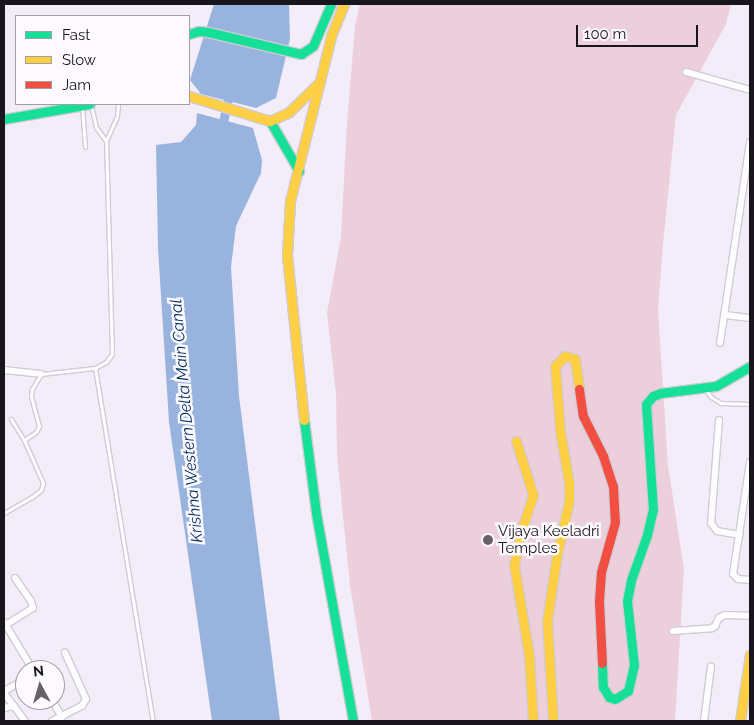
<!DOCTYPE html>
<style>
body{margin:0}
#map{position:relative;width:754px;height:725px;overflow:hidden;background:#f3edf9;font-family:Raleway,sans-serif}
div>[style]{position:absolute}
.green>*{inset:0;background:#edcfdc}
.water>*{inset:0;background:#98b4de}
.canal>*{height:9px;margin:-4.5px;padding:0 4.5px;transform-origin:4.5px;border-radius:4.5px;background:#98b4de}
.roads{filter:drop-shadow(1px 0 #d0cbd5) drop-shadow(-1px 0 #d0cbd5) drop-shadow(0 1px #d0cbd5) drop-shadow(0 -1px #d0cbd5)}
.lane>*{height:3px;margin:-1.5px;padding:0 1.5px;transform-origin:1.5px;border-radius:1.5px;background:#fdfcfe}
.street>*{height:6px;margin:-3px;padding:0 3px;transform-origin:3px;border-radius:3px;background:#fdfcfe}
.fast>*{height:9px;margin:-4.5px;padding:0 4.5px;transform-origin:4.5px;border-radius:4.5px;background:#16e098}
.slow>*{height:9px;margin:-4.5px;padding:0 4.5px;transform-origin:4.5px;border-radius:4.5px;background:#ffcf43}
.jam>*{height:9px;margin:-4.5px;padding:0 4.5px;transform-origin:4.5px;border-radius:4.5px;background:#f24e42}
.dots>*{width:14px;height:14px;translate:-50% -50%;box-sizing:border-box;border:2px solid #fcfafe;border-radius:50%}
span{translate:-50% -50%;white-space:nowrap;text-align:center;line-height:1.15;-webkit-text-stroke:5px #fcfafe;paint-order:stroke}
.poi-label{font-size:15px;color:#18151c}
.left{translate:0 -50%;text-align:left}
.water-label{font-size:16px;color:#043163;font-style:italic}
.frame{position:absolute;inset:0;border:5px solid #18151c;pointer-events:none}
.legend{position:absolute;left:15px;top:15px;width:175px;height:90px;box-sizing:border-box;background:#fcfafe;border:1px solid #a19ea4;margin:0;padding:6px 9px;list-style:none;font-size:15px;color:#18151c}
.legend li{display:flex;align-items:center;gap:10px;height:25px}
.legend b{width:25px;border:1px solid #a19ea4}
.north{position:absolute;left:15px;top:660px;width:50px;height:50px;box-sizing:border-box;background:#fcfafe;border:1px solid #a19ea4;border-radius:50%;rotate:354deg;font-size:14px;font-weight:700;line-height:20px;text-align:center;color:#18151c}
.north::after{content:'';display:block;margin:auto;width:18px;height:22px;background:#656169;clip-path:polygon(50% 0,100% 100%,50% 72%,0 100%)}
.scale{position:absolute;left:576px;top:25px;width:122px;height:22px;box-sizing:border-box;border:2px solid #18151c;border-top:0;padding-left:6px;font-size:15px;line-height:18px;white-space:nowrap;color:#18151c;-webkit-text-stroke:4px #fcfafe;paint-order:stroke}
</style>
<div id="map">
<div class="green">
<i style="clip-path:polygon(360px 4px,731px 4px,726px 24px,676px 115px,663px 245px,658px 309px,668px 466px,684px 569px,675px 721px,372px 721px,350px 586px,337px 455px,336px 394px,327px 313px,341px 237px,347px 122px,355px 26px)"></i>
</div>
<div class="water">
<i style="clip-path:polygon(214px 4px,289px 4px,290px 39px,276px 98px,256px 108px,201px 94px,190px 80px)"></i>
<i style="clip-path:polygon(197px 113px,253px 128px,262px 160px,261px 173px,236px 226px,231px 267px,239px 396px,280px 721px,212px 721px,169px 422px,158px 248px,156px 145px,181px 142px,196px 125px)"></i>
</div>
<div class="canal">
<i style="left:221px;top:131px;width:42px;rotate:-77.6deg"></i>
</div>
<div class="roads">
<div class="lane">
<i style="left:82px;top:106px;width:41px;rotate:85.8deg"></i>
<i style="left:106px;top:141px;width:27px;rotate:-66deg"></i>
<i style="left:117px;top:116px;width:12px;rotate:-85deg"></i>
<i style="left:95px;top:368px;width:358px;rotate:80.7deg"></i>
<i style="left:705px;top:389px;width:10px;rotate:53deg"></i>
<i style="left:711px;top:397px;width:12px;rotate:31deg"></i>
<i style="left:721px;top:403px;width:29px;rotate:2deg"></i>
<i style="left:24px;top:440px;width:14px;rotate:-34deg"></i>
<i style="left:36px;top:432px;width:7px;rotate:-63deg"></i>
<i style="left:39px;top:426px;width:31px;rotate:-105deg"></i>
<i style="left:31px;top:396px;width:7px;rotate:-82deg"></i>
<i style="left:32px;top:389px;width:17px;rotate:-59deg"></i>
<i style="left:41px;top:374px;width:54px;rotate:-6.3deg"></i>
<i style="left:95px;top:368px;width:13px;rotate:-29deg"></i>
<i style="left:106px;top:362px;width:10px;rotate:-53deg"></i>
<i style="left:112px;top:354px;width:213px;rotate:-91.6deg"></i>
<i style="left:106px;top:141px;width:17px;rotate:-126deg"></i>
<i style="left:96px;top:127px;width:23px;rotate:-103deg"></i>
<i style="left:4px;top:513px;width:32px;rotate:-30deg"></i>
<i style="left:32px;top:497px;width:11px;rotate:-38deg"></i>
<i style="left:41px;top:490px;width:7px;rotate:-74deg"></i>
<i style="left:43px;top:483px;width:47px;rotate:-113.8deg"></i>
<i style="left:24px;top:440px;width:25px;rotate:-122deg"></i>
</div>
<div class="street">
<i style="left:686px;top:72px;width:66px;rotate:15.7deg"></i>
<i style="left:725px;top:315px;width:25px;rotate:7deg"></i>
<i style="left:720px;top:343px;width:203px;rotate:-81.5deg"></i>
<i style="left:4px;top:370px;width:37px;rotate:6deg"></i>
<i style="left:719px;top:420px;width:103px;rotate:94.4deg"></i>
<i style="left:711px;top:523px;width:10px;rotate:53deg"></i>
<i style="left:717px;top:531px;width:23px;rotate:10deg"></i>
<i style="left:750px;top:462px;width:113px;rotate:98.6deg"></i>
<i style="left:733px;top:574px;width:7px;rotate:45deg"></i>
<i style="left:738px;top:579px;width:12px;rotate:5deg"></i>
<i style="left:4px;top:622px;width:56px;rotate:58.9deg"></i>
<i style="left:4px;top:626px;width:34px;rotate:-32deg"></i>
<i style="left:33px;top:608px;width:7px;rotate:-106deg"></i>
<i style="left:31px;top:601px;width:28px;rotate:-125deg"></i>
<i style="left:673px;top:631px;width:39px;rotate:-4deg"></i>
<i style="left:712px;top:628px;width:4px;rotate:-34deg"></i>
<i style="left:715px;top:626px;width:9px;rotate:-63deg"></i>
<i style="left:719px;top:618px;width:7px;rotate:-27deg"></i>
<i style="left:725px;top:615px;width:25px;rotate:2deg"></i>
<i style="left:4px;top:691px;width:24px;rotate:-28deg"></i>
<i style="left:4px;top:693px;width:35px;rotate:53deg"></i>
<i style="left:52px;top:700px;width:20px;rotate:60deg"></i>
<i style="left:4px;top:708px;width:10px;rotate:-11deg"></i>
<i style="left:52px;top:721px;width:34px;rotate:-27deg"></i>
<i style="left:82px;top:706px;width:8px;rotate:-60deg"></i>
<i style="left:86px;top:699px;width:51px;rotate:-114.5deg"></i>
<i style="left:704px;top:721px;width:55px;rotate:-82.7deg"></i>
</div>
<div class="fast">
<i style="left:189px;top:34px;width:10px;rotate:-17deg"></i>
<i style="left:199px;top:31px;width:9px;rotate:6deg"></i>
<i style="left:208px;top:32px;width:96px;rotate:13.3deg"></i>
<i style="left:301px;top:54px;width:14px;rotate:-34deg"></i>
<i style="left:313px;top:46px;width:46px;rotate:-66.8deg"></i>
<i style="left:4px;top:119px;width:87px;rotate:-9.9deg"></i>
<i style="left:270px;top:121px;width:58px;rotate:59.9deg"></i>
<i style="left:304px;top:420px;width:94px;rotate:82.6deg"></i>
<i style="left:316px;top:513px;width:211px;rotate:79.9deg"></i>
<i style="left:602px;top:663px;width:24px;rotate:88deg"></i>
<i style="left:603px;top:687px;width:12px;rotate:59deg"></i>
<i style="left:609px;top:697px;width:6px;rotate:18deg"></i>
<i style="left:615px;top:699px;width:15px;rotate:-32deg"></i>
<i style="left:628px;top:691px;width:27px;rotate:-77deg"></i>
<i style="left:634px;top:665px;width:64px;rotate:-96.2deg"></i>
<i style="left:627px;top:601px;width:21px;rotate:-79deg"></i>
<i style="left:631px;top:580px;width:48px;rotate:-70.4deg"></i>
<i style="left:647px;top:535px;width:26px;rotate:-77deg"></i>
<i style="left:653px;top:510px;width:106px;rotate:-93.8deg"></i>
<i style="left:646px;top:404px;width:11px;rotate:-49deg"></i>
<i style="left:653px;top:396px;width:9px;rotate:-21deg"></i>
<i style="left:661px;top:393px;width:55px;rotate:-7.3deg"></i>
<i style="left:716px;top:386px;width:39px;rotate:-30deg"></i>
</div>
<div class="slow">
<i style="left:189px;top:96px;width:85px;rotate:17.2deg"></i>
<i style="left:270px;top:121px;width:21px;rotate:-25deg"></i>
<i style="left:289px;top:112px;width:43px;rotate:-44.1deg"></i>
<i style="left:304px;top:420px;width:166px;rotate:-95.9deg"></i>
<i style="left:287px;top:255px;width:54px;rotate:-86.8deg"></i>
<i style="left:290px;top:201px;width:170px;rotate:-76deg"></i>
<i style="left:331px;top:36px;width:35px;rotate:-68deg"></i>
<i style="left:516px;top:441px;width:57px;rotate:72.5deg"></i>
<i style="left:533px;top:495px;width:39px;rotate:108deg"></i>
<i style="left:521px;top:532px;width:34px;rotate:102deg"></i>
<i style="left:514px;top:565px;width:92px;rotate:80.6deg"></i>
<i style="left:529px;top:656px;width:65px;rotate:86.5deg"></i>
<i style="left:553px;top:721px;width:100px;rotate:-93.4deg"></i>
<i style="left:547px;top:621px;width:68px;rotate:-81.5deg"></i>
<i style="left:557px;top:554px;width:54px;rotate:-77.2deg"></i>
<i style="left:569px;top:501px;width:18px;rotate:-90deg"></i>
<i style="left:569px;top:483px;width:53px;rotate:-99.8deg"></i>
<i style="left:560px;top:431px;width:65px;rotate:-94.4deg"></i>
<i style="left:555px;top:366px;width:14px;rotate:-45deg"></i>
<i style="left:565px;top:356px;width:10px;rotate:17deg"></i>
<i style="left:575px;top:359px;width:30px;rotate:82deg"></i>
<i style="left:740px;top:721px;width:67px;rotate:-81.4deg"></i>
</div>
<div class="jam">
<i style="left:579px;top:389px;width:27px;rotate:82deg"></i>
<i style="left:583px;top:416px;width:45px;rotate:63.4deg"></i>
<i style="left:603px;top:456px;width:32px;rotate:72deg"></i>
<i style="left:613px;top:486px;width:36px;rotate:87deg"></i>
<i style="left:615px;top:522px;width:52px;rotate:105.6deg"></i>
<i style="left:601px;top:572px;width:30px;rotate:94deg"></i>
<i style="left:599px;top:602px;width:61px;rotate:87.2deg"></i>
</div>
</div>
<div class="dots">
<i style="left:488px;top:540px;background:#656169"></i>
</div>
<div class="poi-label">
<span class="left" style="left:498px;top:540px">Vijaya Keeladri<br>Temples</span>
</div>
<div class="water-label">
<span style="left:187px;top:421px;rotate:-95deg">Krishna Western Delta Main Canal</span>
</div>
<div class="frame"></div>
<ul class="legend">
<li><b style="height:6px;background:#16e098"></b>Fast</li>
<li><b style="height:6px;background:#ffcf43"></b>Slow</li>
<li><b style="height:6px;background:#f24e42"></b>Jam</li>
</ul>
<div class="north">N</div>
<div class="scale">100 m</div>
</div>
